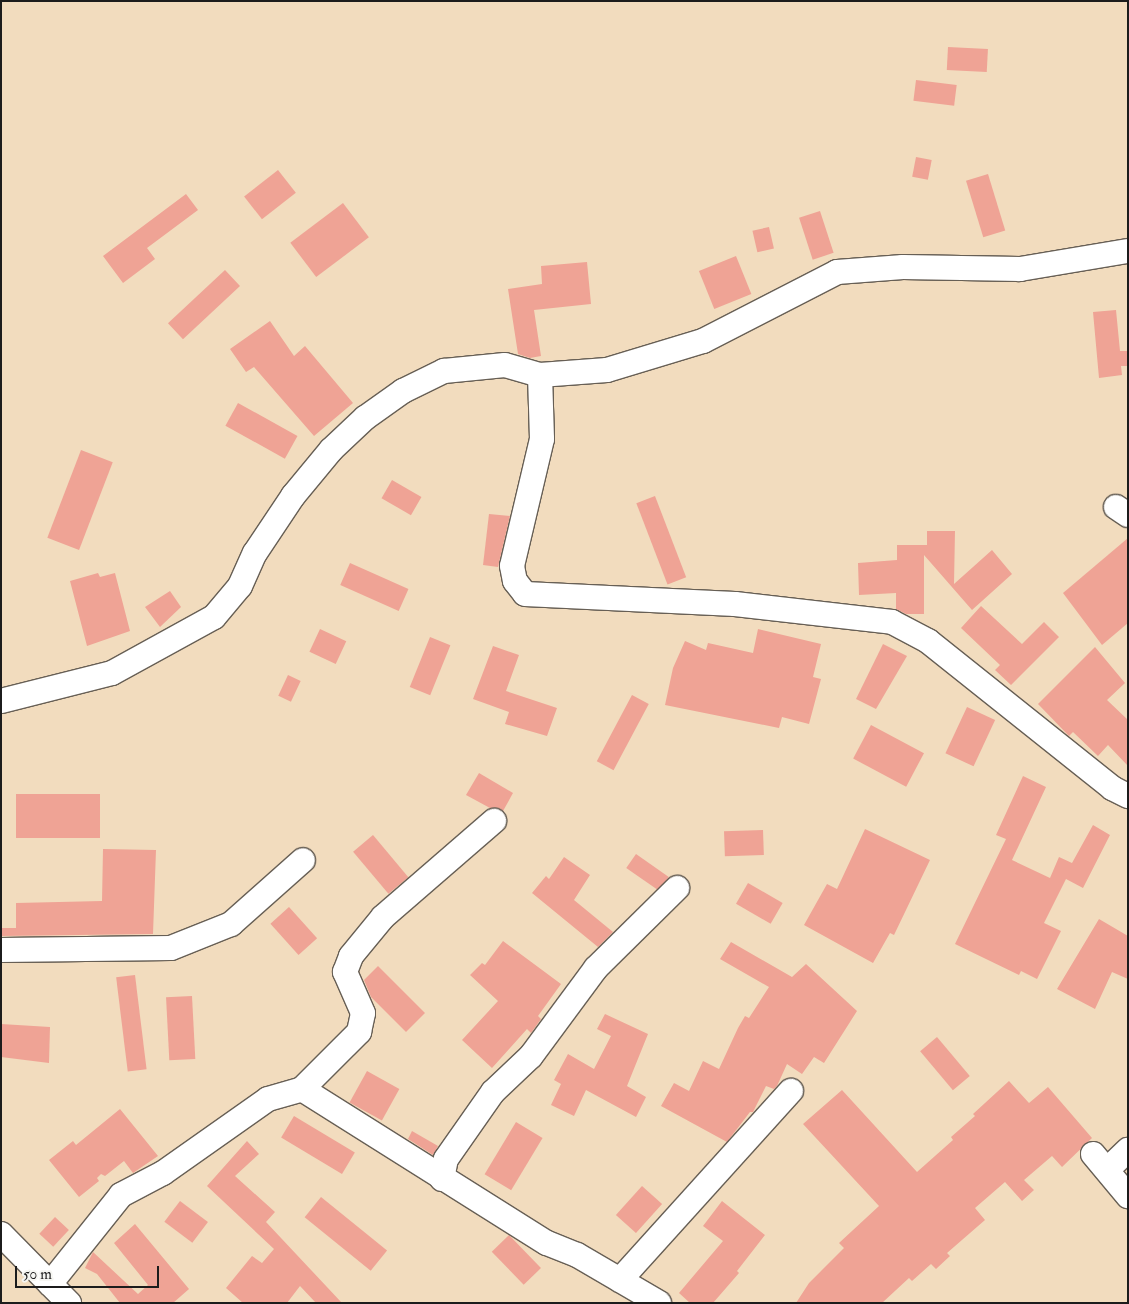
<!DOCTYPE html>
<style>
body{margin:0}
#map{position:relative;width:1129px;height:1304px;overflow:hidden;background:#f2dcbe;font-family:"IM FELL Double Pica",serif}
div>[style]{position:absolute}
.building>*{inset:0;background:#efa395;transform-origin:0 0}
.roads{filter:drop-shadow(1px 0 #675f55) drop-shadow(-1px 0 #675f55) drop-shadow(0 1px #675f55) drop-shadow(0 -1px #675f55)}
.minor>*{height:24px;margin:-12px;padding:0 12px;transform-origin:12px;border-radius:12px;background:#fff}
span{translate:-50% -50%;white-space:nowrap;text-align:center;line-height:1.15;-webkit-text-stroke:4.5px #f6f6f2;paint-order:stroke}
.frame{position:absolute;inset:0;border:2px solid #1c1c1c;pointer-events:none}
.scale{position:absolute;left:15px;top:1266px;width:144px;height:22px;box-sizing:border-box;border:2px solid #1c1c1c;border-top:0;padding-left:6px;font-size:15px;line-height:18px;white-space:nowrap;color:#1c1c1c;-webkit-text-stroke:4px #f6f6f2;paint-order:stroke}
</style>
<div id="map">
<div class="building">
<i style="left:948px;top:47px;width:40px;height:23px;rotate:3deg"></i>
<i style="left:916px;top:80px;width:41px;height:21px;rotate:7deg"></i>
<i style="left:916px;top:157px;width:16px;height:20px;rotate:11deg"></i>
<i style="left:278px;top:170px;width:29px;height:43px;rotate:52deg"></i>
<i style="left:988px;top:174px;width:59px;height:23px;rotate:73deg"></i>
<i style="clip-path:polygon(186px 194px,198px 210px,147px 248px,155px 259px,123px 283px,103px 256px)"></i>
<i style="left:343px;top:203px;width:43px;height:66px;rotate:53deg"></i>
<i style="left:820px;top:211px;width:44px;height:22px;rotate:72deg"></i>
<i style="left:769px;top:227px;width:22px;height:17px;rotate:77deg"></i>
<i style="left:736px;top:256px;width:41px;height:40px;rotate:68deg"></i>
<i style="clip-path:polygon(587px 262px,591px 304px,534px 310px,541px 356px,530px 358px,518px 354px,508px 289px,542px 284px,541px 266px)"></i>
<i style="left:225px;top:270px;width:22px;height:78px;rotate:47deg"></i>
<i style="clip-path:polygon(1116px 310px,1120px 351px,1128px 351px,1128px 366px,1121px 366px,1122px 375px,1099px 378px,1093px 312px)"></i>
<i style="clip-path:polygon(270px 321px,294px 356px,305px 346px,353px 403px,314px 436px,254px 367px,246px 372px,230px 349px)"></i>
<i style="left:238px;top:403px;width:68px;height:26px;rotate:29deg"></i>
<i style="left:81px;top:450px;width:34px;height:94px;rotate:21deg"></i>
<i style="left:392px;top:480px;width:34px;height:21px;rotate:30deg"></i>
<i style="left:655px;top:496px;width:87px;height:20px;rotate:69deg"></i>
<i style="clip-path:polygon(489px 514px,510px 516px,498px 567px,483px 565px)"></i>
<i style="clip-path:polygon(927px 531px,955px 531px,954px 584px,992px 550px,1012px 574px,972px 610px,924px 555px,924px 614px,906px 614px,896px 609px,896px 593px,859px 595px,858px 563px,897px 560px,897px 545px,927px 545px)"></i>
<i style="clip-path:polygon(1128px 538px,1128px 623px,1102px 645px,1063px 593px)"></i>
<i style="left:350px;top:563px;width:64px;height:24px;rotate:24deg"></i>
<i style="clip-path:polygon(98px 573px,100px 577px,115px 573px,130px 631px,87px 646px,70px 581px)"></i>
<i style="clip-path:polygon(170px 591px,181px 607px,160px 627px,145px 607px)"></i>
<i style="clip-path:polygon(981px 606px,1022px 644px,1044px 622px,1059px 637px,1011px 685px,995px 670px,1000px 665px,961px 628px)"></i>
<i style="left:320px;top:629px;width:29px;height:25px;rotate:25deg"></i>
<i style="clip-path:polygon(758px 629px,821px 644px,813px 677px,821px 679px,809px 724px,782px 717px,779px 728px,665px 705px,673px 668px,685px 641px,706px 650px,708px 643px,753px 653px)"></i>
<i style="left:430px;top:637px;width:22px;height:54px;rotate:22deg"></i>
<i style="clip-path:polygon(883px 644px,907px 656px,876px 709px,856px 699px)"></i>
<i style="clip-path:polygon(493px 646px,519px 655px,506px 691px,557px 708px,547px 736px,505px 724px,509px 712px,473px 699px)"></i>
<i style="clip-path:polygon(1095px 647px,1125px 683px,1107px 700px,1128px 720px,1128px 766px,1108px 745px,1098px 756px,1073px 732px,1069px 736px,1038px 704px)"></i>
<i style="left:288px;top:675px;width:14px;height:23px;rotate:25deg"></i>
<i style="left:632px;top:695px;width:19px;height:75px;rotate:28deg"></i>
<i style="left:967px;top:707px;width:31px;height:51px;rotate:25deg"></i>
<i style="left:871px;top:725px;width:60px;height:38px;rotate:28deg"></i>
<i style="clip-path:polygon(479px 773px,513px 793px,503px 811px,490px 808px,466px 795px)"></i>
<i style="clip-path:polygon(1023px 776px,1046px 787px,1012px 860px,1050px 878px,1059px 857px,1072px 863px,1093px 825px,1110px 835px,1083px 888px,1066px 879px,1044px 923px,1061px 931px,1037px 979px,1021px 971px,1019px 975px,955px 944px,1006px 839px,996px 835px)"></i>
<i style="left:100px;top:794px;width:44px;height:84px;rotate:90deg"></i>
<i style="clip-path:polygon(865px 829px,930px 860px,894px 935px,890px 933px,873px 963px,804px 925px,827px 884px,837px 889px)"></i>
<i style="left:763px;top:830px;width:25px;height:39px;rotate:88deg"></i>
<i style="left:373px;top:835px;width:55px;height:26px;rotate:50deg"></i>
<i style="clip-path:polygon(103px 849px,156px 850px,153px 934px,1px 936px,1px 928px,16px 928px,16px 903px,102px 901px)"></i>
<i style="left:636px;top:854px;width:40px;height:17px;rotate:35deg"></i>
<i style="clip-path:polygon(564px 857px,590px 875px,574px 900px,613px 932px,598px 947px,532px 893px,546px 876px,549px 879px)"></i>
<i style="left:748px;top:883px;width:40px;height:24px;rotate:30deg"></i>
<i style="left:289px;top:907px;width:42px;height:25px;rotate:48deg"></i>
<i style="clip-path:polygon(1099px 919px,1128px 936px,1128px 979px,1112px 972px,1095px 1009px,1057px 989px)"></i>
<i style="clip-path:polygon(503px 941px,561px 984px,538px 1016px,541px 1019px,531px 1033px,527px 1029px,492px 1068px,462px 1040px,498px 1001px,470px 975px,482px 963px,485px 965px)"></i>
<i style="clip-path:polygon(731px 942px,792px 977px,806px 964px,857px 1011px,824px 1063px,814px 1057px,802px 1074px,787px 1064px,777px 1086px,774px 1089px,766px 1086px,753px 1112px,750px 1112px,727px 1142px,661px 1106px,674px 1083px,689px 1091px,703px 1061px,719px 1069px,738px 1028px,745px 1016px,749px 1018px,769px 987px,720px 959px)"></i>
<i style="clip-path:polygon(378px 966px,425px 1013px,406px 1032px,371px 997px,364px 980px)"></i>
<i style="left:135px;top:975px;width:95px;height:19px;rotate:83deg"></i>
<i style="left:192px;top:996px;width:63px;height:26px;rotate:87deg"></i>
<i style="clip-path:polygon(605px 1014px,648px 1034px,627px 1086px,646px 1097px,636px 1117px,586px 1090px,574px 1116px,551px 1105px,561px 1084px,554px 1080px,568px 1054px,594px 1069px,611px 1036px,597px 1029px)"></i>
<i style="clip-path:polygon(1px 1024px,50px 1027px,49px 1063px,1px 1057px)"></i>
<i style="left:937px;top:1037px;width:51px;height:22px;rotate:50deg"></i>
<i style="left:367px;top:1071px;width:37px;height:36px;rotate:29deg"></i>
<i style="clip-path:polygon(1009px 1081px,1029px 1103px,1048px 1087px,1092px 1138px,1062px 1167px,1052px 1156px,1024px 1180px,1034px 1190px,1022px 1201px,1005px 1182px,975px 1208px,985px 1220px,947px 1253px,950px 1256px,936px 1269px,931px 1264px,912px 1281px,909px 1278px,882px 1303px,796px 1303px,809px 1283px,844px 1248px,839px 1243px,879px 1206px,803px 1124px,842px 1090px,917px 1172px,953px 1140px,951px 1137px,975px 1116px,973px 1114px)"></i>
<i style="clip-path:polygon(120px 1109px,158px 1156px,133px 1173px,124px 1161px,105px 1176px,101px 1174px,97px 1178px,99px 1181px,79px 1197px,49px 1160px,73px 1141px,76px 1145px)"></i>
<i style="left:294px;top:1116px;width:71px;height:25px;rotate:31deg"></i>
<i style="left:516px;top:1122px;width:31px;height:61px;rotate:31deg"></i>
<i style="clip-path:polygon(412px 1131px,438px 1146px,433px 1155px,408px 1139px)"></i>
<i style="clip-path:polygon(247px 1141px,259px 1154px,235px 1176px,275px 1212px,266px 1222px,342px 1303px,316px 1303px,300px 1286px,287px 1303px,243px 1303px,226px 1288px,252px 1256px,262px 1263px,274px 1249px,207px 1186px)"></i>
<i style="left:642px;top:1186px;width:27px;height:39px;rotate:42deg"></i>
<i style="left:321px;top:1197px;width:85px;height:26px;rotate:39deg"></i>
<i style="left:180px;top:1201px;width:35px;height:26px;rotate:37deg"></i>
<i style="clip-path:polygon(722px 1201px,765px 1235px,737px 1271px,739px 1273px,713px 1303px,690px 1303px,679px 1293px,723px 1241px,703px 1226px)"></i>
<i style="left:55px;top:1217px;width:19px;height:23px;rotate:43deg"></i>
<i style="clip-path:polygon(135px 1224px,189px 1289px,173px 1303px,120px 1303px,97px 1274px,85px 1268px,93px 1252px,138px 1294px,148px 1285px,114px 1243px)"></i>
<i style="left:509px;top:1235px;width:46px;height:24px;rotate:46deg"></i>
</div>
<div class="roads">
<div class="minor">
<i style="left:540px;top:375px;width:64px;rotate:88.2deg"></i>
<i style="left:542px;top:439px;width:130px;rotate:103.3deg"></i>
<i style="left:512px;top:566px;width:15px;rotate:79deg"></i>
<i style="left:515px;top:581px;width:16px;rotate:52deg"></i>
<i style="left:525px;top:594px;width:210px;rotate:2.7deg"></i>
<i style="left:735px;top:604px;width:158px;rotate:6.5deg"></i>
<i style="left:892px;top:622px;width:41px;rotate:27.8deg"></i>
<i style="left:928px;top:641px;width:236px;rotate:38.6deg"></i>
<i style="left:1112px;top:788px;width:18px;rotate:27deg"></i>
<i style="left:1116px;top:507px;width:14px;rotate:34deg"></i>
<i style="left:1px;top:701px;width:114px;rotate:-14.2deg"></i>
<i style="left:112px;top:673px;width:116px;rotate:-28.8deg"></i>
<i style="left:214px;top:617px;width:40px;rotate:-50deg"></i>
<i style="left:240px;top:586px;width:36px;rotate:-66deg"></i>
<i style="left:255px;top:553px;width:69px;rotate:-56.3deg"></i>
<i style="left:293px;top:496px;width:60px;rotate:-50.4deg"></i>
<i style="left:331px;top:450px;width:47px;rotate:-43.3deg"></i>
<i style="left:365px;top:418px;width:47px;rotate:-35.4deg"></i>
<i style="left:403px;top:391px;width:46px;rotate:-26deg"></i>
<i style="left:444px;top:371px;width:61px;rotate:-5.6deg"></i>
<i style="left:505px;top:365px;width:36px;rotate:16deg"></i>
<i style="left:540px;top:375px;width:67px;rotate:-4.3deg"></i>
<i style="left:607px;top:370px;width:100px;rotate:-16.8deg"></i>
<i style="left:703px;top:341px;width:151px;rotate:-27.2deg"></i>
<i style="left:837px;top:272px;width:66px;rotate:-4.3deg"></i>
<i style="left:903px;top:267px;width:117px;rotate:1deg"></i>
<i style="left:1020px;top:269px;width:109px;rotate:-9.5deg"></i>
<i style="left:1px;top:950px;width:170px;rotate:-0.7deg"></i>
<i style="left:171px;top:948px;width:65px;rotate:-21.8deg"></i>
<i style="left:231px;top:924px;width:96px;rotate:-41.6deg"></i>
<i style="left:302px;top:1089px;width:81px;rotate:-45deg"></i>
<i style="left:359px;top:1032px;width:19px;rotate:-78deg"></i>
<i style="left:363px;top:1013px;width:45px;rotate:-113.7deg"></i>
<i style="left:345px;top:972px;width:17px;rotate:-69deg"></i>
<i style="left:351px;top:956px;width:50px;rotate:-50.6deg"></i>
<i style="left:383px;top:917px;width:147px;rotate:-40.9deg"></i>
<i style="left:1093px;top:1154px;width:55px;rotate:50.2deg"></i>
<i style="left:1107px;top:1170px;width:29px;rotate:-44deg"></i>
<i style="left:442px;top:1179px;width:20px;rotate:-79deg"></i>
<i style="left:446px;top:1159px;width:82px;rotate:-55deg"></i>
<i style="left:493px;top:1092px;width:52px;rotate:-43.5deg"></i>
<i style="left:531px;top:1056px;width:109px;rotate:-53.5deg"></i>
<i style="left:596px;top:968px;width:114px;rotate:-44.6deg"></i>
<i style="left:1px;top:1234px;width:97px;rotate:45.4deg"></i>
<i style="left:620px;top:1280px;width:255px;rotate:-47.9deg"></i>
<i style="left:50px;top:1284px;width:114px;rotate:-51.4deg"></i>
<i style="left:121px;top:1195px;width:47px;rotate:-27.6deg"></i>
<i style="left:163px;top:1173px;width:128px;rotate:-35.2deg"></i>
<i style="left:268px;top:1099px;width:35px;rotate:-16deg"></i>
<i style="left:302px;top:1089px;width:289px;rotate:32.2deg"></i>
<i style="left:547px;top:1243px;width:32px;rotate:22deg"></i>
<i style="left:577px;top:1255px;width:95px;rotate:30.3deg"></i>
</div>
</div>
<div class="frame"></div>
<div class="scale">50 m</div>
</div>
